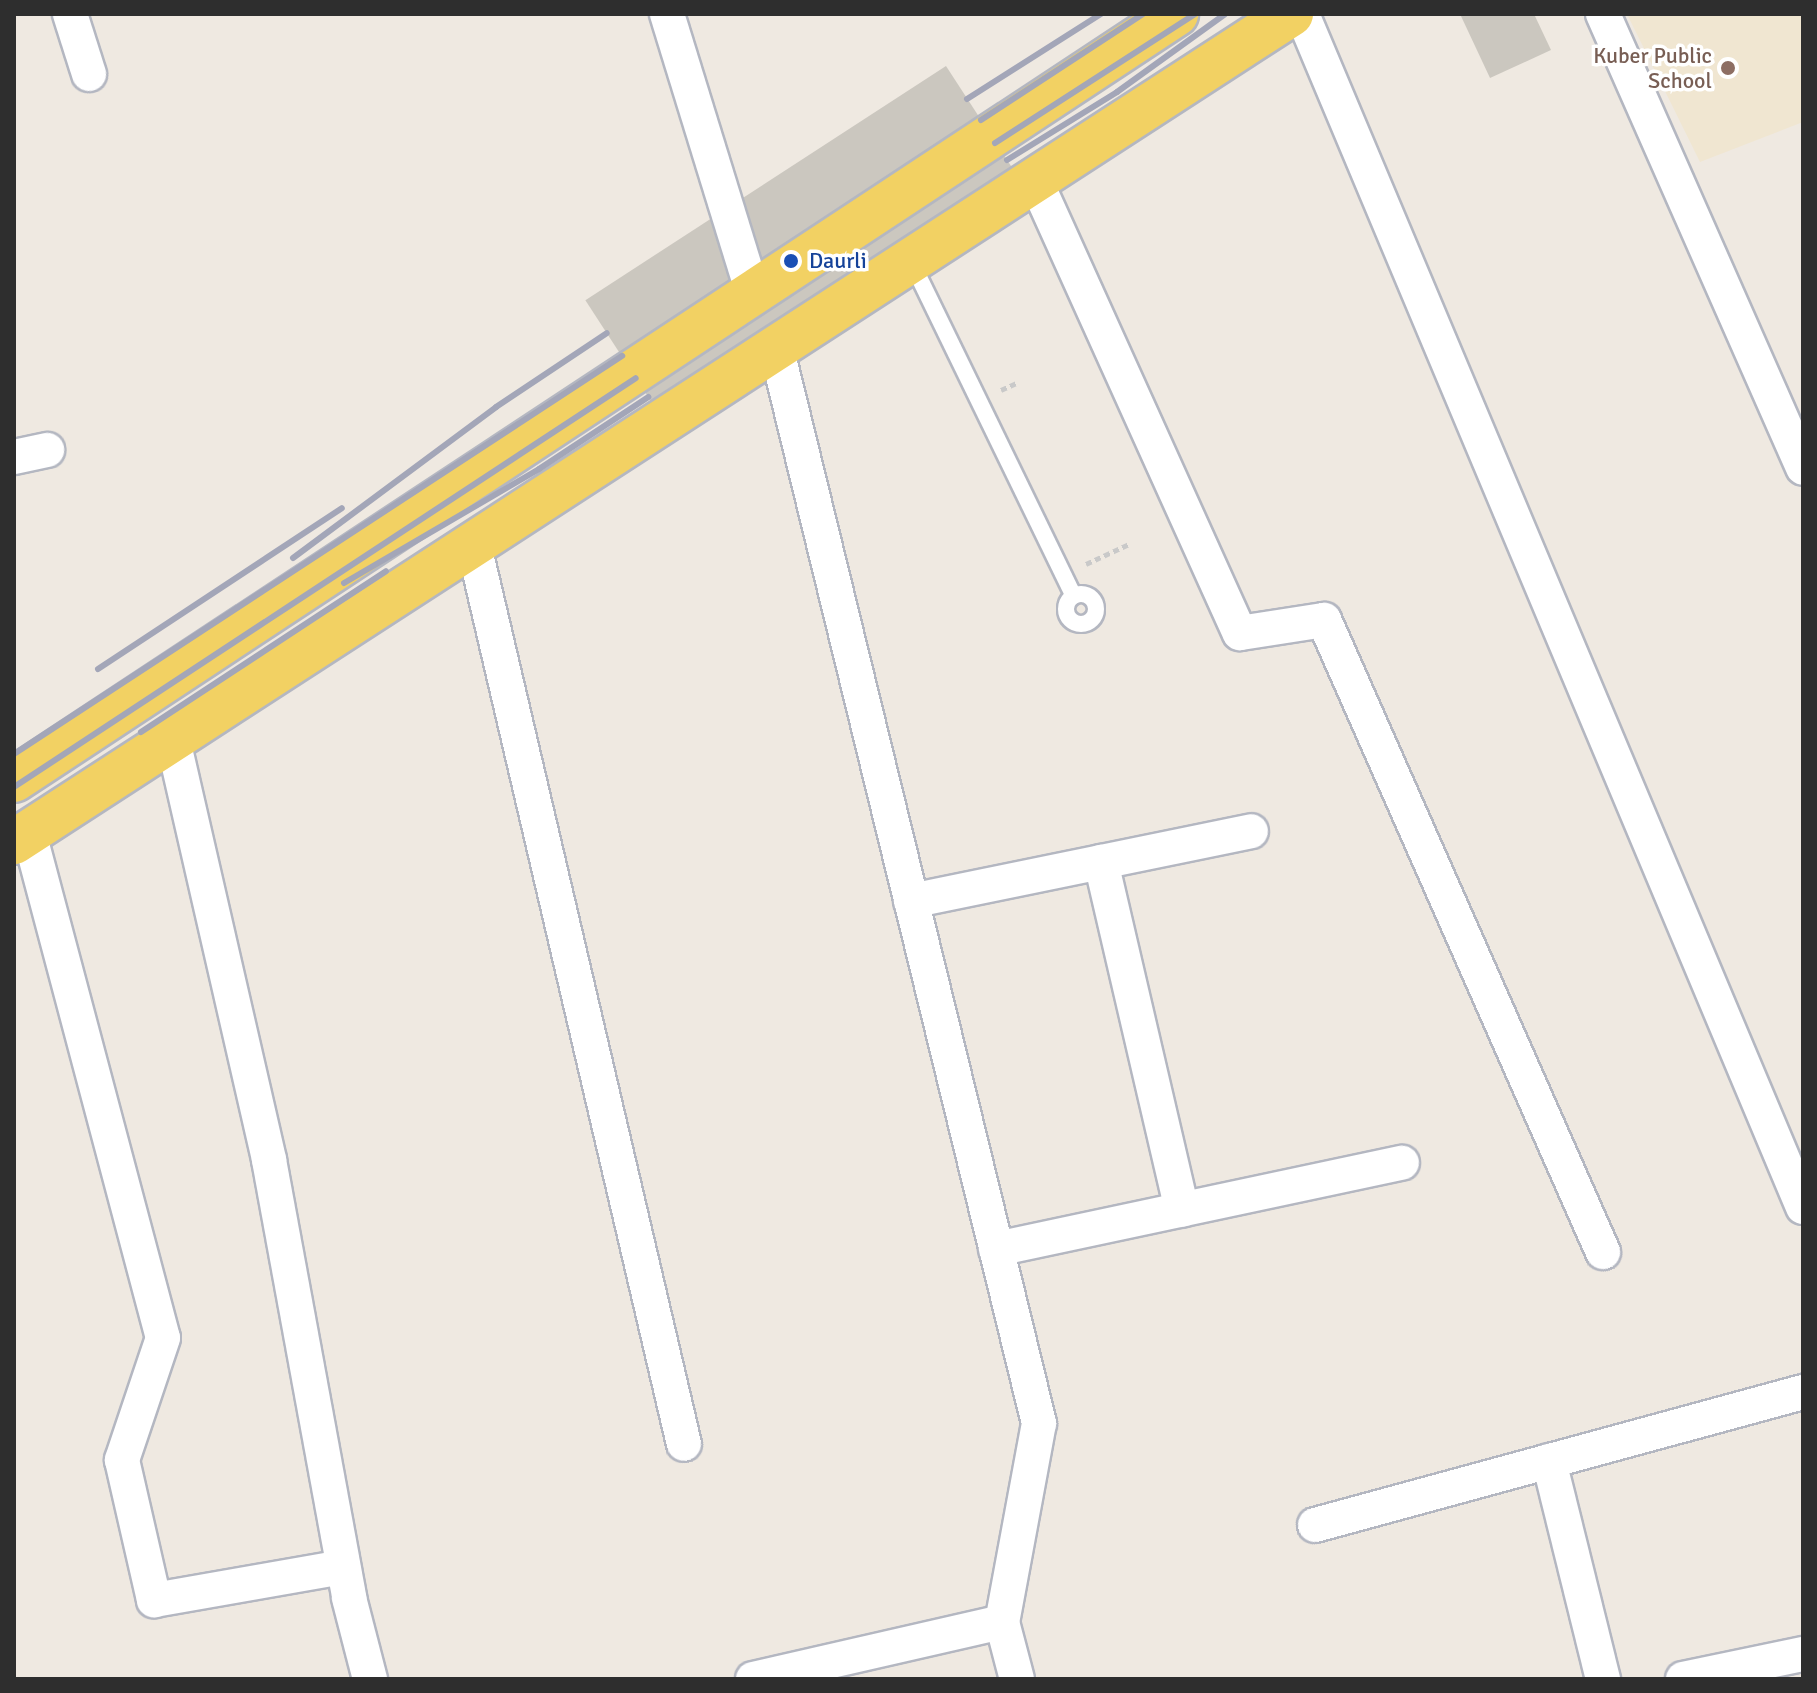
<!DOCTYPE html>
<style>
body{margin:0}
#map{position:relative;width:1817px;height:1693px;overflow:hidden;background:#efe9e1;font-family:Signika,sans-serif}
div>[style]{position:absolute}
.education>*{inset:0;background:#f0e6d1}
.building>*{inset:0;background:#cbc7bf;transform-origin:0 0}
.path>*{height:5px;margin-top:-2.5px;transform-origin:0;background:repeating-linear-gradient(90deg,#c9c9c9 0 6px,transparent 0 10px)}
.roads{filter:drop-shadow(2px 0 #b4b7c1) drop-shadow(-2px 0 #b4b7c1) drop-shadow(0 2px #b4b7c1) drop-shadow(0 -2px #b4b7c1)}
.lane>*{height:16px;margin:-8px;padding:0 8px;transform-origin:8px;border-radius:8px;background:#fff}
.lane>.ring{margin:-8px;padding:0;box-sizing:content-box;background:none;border:16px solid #fff;border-radius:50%}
.street>*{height:34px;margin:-17px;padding:0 17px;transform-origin:17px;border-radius:17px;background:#fff}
.primary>*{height:44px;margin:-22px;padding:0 22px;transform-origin:22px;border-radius:22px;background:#f2d163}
.rail>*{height:6px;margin:-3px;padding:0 3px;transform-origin:3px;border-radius:3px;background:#a3a6b8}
.dots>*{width:22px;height:22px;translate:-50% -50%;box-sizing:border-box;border:4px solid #fff;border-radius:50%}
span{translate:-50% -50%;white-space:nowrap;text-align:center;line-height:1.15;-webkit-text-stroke:7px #fff;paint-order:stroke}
.education-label{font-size:22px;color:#785e54}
.right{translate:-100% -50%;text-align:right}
.transit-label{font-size:22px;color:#164399}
.left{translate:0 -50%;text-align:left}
.frame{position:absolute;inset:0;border:16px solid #2e2e2e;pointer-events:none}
</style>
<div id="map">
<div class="education">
<i style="clip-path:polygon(1627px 14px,1803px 14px,1803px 122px,1700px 162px)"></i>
</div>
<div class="building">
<i style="clip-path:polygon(1460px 14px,1534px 14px,1551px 50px,1490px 78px)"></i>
<i style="left:946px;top:66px;width:153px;height:430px;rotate:57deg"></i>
</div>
<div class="path">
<i style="left:1001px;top:390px;width:17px;rotate:-24deg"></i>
<i style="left:1086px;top:564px;width:47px;rotate:-24.9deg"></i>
</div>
<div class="roads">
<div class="lane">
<i style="left:912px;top:263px;width:370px;rotate:64.1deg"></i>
<i class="ring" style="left:1066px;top:594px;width:14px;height:14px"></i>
</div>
<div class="street">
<i style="left:70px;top:14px;width:63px;rotate:72.4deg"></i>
<i style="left:667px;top:14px;width:293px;rotate:72.9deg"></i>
<i style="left:1302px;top:14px;width:1294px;rotate:67.22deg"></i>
<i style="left:1603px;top:14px;width:496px;rotate:66.2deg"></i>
<i style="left:1036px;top:182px;width:495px;rotate:65.7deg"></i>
<i style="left:1240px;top:633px;width:85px;rotate:-8.8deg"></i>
<i style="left:1324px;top:620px;width:691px;rotate:66.18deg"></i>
<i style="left:777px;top:351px;width:1104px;rotate:76.27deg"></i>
<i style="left:1039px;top:1423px;width:202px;rotate:100.5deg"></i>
<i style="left:1002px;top:1622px;width:59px;rotate:75.3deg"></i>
<i style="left:14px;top:457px;width:34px;rotate:-12deg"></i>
<i style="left:474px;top:546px;width:922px;rotate:76.84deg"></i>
<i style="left:173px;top:740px;width:431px;rotate:77.1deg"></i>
<i style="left:269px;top:1160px;width:445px;rotate:79.6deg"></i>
<i style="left:349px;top:1598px;width:84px;rotate:75.5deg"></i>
<i style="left:29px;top:833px;width:522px;rotate:75.14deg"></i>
<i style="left:163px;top:1338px;width:129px;rotate:108.6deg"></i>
<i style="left:122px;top:1460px;width:144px;rotate:77.1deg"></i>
<i style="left:154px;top:1600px;width:192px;rotate:-9.9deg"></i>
<i style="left:1101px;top:862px;width:357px;rotate:76.9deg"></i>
<i style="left:911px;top:901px;width:347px;rotate:-11.6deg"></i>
<i style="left:996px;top:1249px;width:415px;rotate:-12deg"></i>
<i style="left:1549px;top:1461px;width:225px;rotate:76.1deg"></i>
<i style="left:1315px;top:1525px;width:506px;rotate:-15.25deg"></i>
<i style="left:753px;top:1679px;width:255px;rotate:-12.9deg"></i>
<i style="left:1683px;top:1679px;width:123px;rotate:-11.8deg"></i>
</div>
<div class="primary">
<i style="left:14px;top:780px;width:1392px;rotate:-33.39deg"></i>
<i style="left:14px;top:842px;width:1522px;rotate:-32.96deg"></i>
</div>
</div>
<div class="rail">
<i style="left:967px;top:99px;width:159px;rotate:-32.4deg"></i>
<i style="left:981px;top:120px;width:194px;rotate:-33.2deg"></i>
<i style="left:995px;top:143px;width:238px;rotate:-32.8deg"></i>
<i style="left:1007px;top:160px;width:129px;rotate:-31.7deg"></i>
<i style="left:1117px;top:92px;width:133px;rotate:-35.8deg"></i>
<i style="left:293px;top:558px;width:253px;rotate:-36.6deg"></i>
<i style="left:496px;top:407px;width:133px;rotate:-33.7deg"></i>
<i style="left:344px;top:583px;width:226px;rotate:-30.3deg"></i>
<i style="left:539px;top:469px;width:131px;rotate:-33.4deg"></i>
<i style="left:98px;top:669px;width:292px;rotate:-33.4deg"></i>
<i style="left:141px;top:732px;width:293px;rotate:-33.3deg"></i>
<i style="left:14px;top:754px;width:727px;rotate:-33.21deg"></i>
<i style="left:14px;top:787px;width:744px;rotate:-33.33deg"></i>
</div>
<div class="dots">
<i style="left:1728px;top:68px;background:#8d6e63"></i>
<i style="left:791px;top:261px;background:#1a4fb4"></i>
</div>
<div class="education-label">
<span class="right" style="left:1712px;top:68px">Kuber Public<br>School</span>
</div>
<div class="transit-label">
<span class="left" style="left:809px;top:261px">Daurli</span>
</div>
<div class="frame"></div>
</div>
